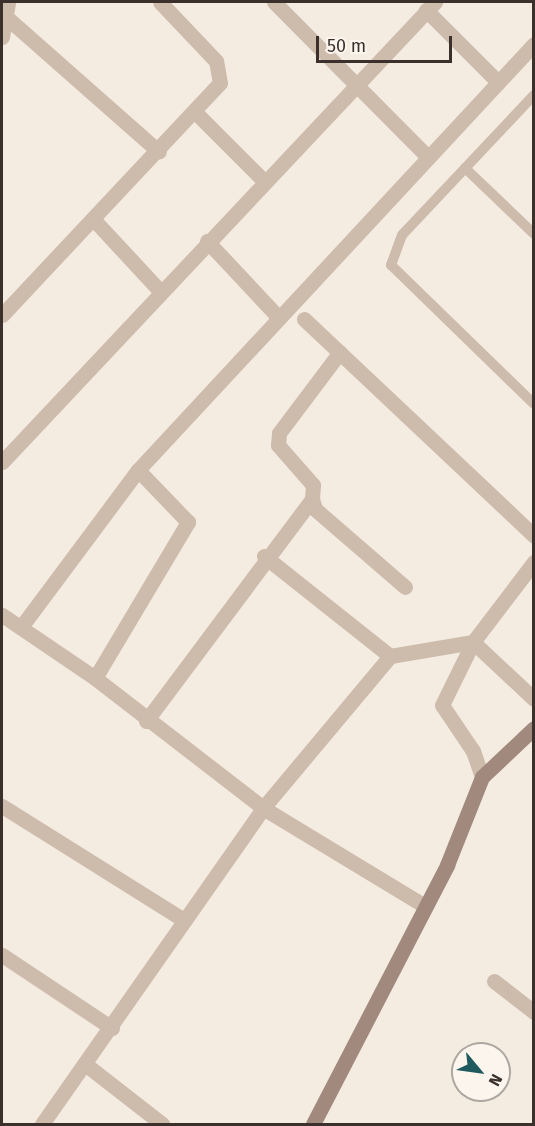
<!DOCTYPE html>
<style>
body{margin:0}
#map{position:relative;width:535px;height:1126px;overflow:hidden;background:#f4ebe1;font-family:"Fira Sans",sans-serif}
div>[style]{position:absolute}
.lane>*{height:10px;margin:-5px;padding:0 5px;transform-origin:5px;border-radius:5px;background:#cdbbac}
.street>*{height:15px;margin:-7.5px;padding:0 7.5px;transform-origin:7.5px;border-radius:7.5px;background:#cdbbac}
.secondary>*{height:15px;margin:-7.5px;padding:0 7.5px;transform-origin:7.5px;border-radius:7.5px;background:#a18a7d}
span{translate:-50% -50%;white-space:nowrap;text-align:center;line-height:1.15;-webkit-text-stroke:5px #fbf5ee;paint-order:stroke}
.frame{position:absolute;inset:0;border:3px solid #3b302b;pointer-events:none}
.north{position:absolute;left:451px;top:1042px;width:60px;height:60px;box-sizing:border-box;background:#fbf5ee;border:2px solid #aea6a0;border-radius:50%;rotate:119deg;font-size:16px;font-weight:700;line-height:24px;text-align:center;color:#3b302b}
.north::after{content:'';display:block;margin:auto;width:21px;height:27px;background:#1f5a5e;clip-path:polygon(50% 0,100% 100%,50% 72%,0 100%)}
.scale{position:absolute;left:316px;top:36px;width:136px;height:27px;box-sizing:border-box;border:3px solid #3b302b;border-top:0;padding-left:8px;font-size:18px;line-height:21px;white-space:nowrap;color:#3b302b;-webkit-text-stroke:4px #fbf5ee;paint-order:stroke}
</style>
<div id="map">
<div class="lane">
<i style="left:534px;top:95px;width:192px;rotate:133.3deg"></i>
<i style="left:402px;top:235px;width:32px;rotate:110deg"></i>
<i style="left:391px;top:265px;width:199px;rotate:44.2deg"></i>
<i style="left:465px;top:168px;width:95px;rotate:43.7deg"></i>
</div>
<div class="street">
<i style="left:274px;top:2px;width:218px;rotate:45.2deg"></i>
<i style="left:426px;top:10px;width:102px;rotate:45deg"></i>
<i style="left:5px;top:16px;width:205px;rotate:41.4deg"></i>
<i style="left:2px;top:37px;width:36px;rotate:-80deg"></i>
<i style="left:195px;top:112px;width:98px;rotate:45deg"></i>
<i style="left:95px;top:221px;width:97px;rotate:47.1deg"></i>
<i style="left:207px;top:241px;width:105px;rotate:46.9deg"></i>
<i style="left:2px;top:315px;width:318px;rotate:-46.8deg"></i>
<i style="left:220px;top:83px;width:22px;rotate:-100deg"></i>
<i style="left:216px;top:61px;width:81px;rotate:-133.5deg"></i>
<i style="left:304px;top:319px;width:316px;rotate:43.3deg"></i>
<i style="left:2px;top:462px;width:632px;rotate:-46.73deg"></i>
<i style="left:312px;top:499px;width:10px;rotate:73deg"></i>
<i style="left:315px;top:509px;width:119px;rotate:40.9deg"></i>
<i style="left:264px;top:556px;width:161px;rotate:38.4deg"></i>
<i style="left:2px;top:615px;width:112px;rotate:34.1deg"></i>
<i style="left:95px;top:678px;width:212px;rotate:37.7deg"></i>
<i style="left:263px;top:808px;width:189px;rotate:31.2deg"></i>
<i style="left:21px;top:627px;width:196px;rotate:-53.3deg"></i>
<i style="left:138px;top:470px;width:582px;rotate:-47.09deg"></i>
<i style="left:473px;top:642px;width:83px;rotate:43.1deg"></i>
<i style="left:95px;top:678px;width:182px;rotate:-59.2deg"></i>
<i style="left:188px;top:522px;width:72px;rotate:-133.9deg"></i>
<i style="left:146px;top:721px;width:277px;rotate:-53.2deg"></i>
<i style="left:312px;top:499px;width:14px;rotate:-86deg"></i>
<i style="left:313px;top:485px;width:53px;rotate:-131.2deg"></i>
<i style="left:278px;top:445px;width:12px;rotate:-85deg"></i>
<i style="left:279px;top:433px;width:101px;rotate:-53deg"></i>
<i style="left:482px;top:777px;width:28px;rotate:-109deg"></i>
<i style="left:473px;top:751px;width:55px;rotate:-124deg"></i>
<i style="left:442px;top:705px;width:70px;rotate:-63.8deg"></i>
<i style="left:473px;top:642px;width:101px;rotate:-52.7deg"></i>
<i style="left:2px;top:806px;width:213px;rotate:32.1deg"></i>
<i style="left:2px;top:955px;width:132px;rotate:33.6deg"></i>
<i style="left:494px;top:981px;width:51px;rotate:37.8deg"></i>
<i style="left:85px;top:1064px;width:98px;rotate:37.9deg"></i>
<i style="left:42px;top:1124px;width:386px;rotate:-55deg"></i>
<i style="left:263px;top:808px;width:198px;rotate:-50.1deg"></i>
<i style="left:390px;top:656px;width:84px;rotate:-9.6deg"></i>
</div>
<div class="secondary">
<i style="left:313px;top:1124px;width:292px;rotate:-62.6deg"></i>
<i style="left:447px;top:865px;width:95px;rotate:-68.3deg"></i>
<i style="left:482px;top:777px;width:71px;rotate:-43.3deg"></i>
</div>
<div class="frame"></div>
<div class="north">N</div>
<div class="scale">50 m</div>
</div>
